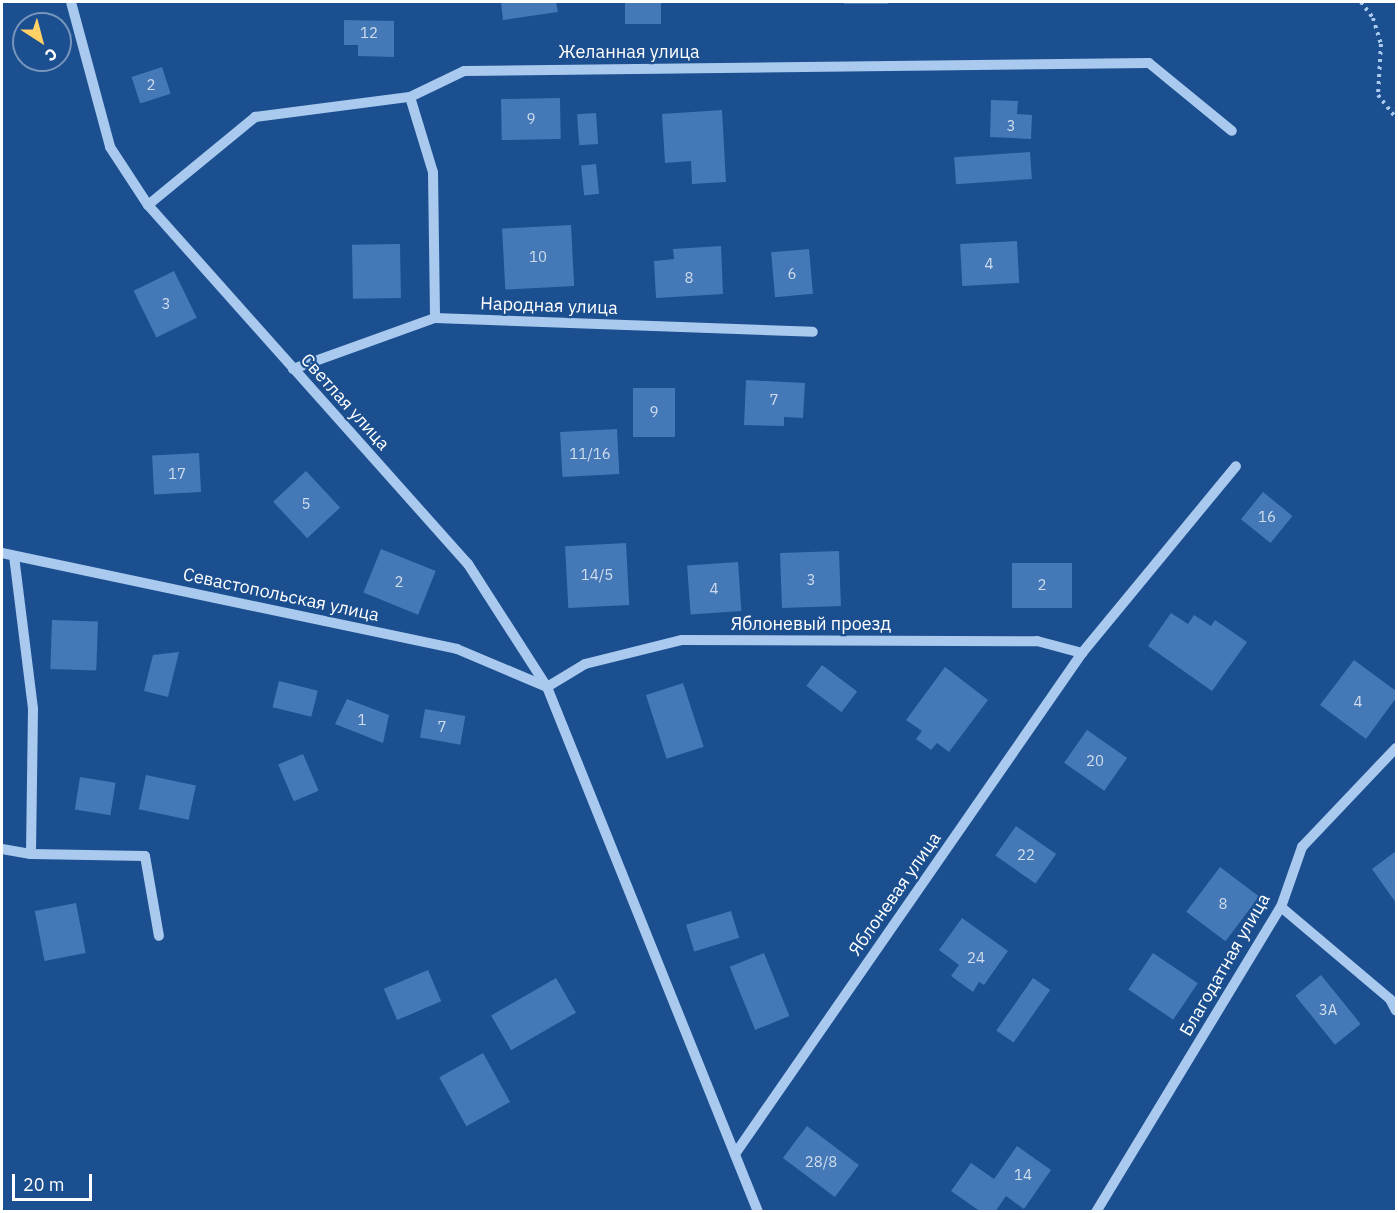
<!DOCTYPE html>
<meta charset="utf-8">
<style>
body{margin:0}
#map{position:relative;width:1398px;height:1213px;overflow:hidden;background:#1b4f8f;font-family:"IBM Plex Sans",sans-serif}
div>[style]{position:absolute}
.building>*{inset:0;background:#4478b7;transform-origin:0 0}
.path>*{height:4px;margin-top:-2px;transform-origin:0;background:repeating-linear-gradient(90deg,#a9c9ee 0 3px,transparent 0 7.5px)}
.minor>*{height:10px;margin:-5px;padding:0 5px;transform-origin:5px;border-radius:5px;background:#a9c9ee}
span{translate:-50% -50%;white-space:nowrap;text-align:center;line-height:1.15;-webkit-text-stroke:4.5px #1b4f8f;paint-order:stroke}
.number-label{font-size:15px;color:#d0dded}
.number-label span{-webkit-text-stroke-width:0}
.street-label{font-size:18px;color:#fff}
.frame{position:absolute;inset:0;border:3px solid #fff;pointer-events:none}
.north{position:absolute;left:12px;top:12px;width:60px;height:60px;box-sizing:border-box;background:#1b4f8f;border:2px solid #7695bc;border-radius:50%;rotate:144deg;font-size:16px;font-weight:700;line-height:24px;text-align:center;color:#fff}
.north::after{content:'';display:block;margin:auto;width:21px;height:27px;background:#ffd166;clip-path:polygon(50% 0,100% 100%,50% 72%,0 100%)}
.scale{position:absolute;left:12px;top:1174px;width:80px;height:27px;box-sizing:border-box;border:3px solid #fff;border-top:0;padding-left:8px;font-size:18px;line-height:21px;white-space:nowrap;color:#fff;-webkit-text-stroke:4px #1b4f8f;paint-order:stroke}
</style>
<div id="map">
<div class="building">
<i style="clip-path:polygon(501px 2px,556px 2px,558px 12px,503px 20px)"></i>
<i style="left:625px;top:2px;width:36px;height:22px"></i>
<i style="left:844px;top:2px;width:44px;height:2px"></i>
<i style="clip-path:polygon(344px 20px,394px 21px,394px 57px,358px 56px,358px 45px,344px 45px)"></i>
<i style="left:162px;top:67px;width:28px;height:32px;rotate:72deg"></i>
<i style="left:560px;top:98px;width:41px;height:59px;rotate:89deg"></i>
<i style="clip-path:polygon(991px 100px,1018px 101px,1017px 114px,1032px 115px,1031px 139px,990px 137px)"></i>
<i style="clip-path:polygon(722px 110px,726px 182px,692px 184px,691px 161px,665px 163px,662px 114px)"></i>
<i style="left:596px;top:113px;width:31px;height:19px;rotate:86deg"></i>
<i style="left:1030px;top:152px;width:27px;height:76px;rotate:86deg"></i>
<i style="left:596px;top:164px;width:30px;height:15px;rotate:84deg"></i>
<i style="left:571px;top:225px;width:61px;height:69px;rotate:87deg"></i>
<i style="left:1017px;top:241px;width:42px;height:57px;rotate:87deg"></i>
<i style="left:400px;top:244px;width:54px;height:48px;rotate:89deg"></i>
<i style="clip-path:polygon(721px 246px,723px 294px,656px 298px,654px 261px,674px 259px,673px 249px)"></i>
<i style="left:809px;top:249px;width:45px;height:38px;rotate:85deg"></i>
<i style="left:174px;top:271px;width:52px;height:45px;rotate:64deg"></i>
<i style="clip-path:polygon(746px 380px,805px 383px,803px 418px,784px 417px,784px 426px,744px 425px)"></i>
<i style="left:633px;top:388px;width:42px;height:49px"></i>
<i style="left:617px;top:429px;width:45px;height:57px;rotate:87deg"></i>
<i style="left:199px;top:453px;width:39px;height:47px;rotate:87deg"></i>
<i style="left:306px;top:471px;width:50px;height:45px;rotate:47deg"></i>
<i style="left:1263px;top:492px;width:38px;height:35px;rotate:39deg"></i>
<i style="left:626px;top:543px;width:62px;height:61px;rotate:87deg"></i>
<i style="left:381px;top:549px;width:59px;height:47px;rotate:22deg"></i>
<i style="left:839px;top:551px;width:55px;height:59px;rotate:88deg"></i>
<i style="left:738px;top:562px;width:49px;height:51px;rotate:86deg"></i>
<i style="left:1012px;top:563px;width:60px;height:45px"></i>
<i style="clip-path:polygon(1171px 613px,1188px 624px,1194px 615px,1211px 626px,1215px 620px,1247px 642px,1212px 691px,1148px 646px)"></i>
<i style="left:52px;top:620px;width:46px;height:49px;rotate:2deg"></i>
<i style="clip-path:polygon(179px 652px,168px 697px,144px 691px,153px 655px)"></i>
<i style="clip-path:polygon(1354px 660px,1396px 691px,1396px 698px,1366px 739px,1320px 705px)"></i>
<i style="left:822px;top:665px;width:44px;height:26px;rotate:37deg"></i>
<i style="clip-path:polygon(945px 667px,988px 700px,949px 752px,937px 743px,931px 750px,916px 739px,922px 731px,906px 720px)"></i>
<i style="left:279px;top:681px;width:40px;height:27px;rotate:14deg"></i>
<i style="left:683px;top:683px;width:67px;height:39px;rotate:72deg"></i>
<i style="clip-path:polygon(347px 699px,389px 715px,383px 743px,335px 724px)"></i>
<i style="left:425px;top:709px;width:41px;height:29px;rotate:10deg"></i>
<i style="left:1087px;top:730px;width:49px;height:40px;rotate:35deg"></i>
<i style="left:303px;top:754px;width:40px;height:27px;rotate:67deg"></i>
<i style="left:146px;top:775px;width:51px;height:35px;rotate:12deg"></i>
<i style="left:80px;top:777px;width:36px;height:33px;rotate:9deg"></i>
<i style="left:1016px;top:826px;width:49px;height:36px;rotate:35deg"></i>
<i style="clip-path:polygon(1396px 851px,1396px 903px,1372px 869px)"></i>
<i style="left:1220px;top:867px;width:49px;height:56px;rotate:37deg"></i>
<i style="left:76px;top:903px;width:51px;height:42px;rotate:79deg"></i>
<i style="left:731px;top:911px;width:28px;height:47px;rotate:73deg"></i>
<i style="clip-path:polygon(962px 918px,1008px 951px,984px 985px,979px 982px,973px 992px,951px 976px,959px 965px,939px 950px)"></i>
<i style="left:764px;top:953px;width:68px;height:37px;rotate:68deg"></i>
<i style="left:1153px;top:953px;width:54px;height:44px;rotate:34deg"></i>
<i style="left:428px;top:970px;width:34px;height:48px;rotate:67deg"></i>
<i style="left:1321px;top:975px;width:63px;height:33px;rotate:51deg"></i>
<i style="left:556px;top:978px;width:40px;height:75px;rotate:60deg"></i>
<i style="left:1033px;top:978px;width:21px;height:64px;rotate:35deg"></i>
<i style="left:483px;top:1053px;width:56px;height:50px;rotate:61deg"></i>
<i style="left:807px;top:1126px;width:65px;height:40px;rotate:37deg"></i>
<i style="clip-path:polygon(1017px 1146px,1051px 1170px,1024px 1209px,1006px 1196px,995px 1212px,981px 1212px,951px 1191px,971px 1163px,994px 1179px)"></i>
</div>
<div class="path">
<i style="left:1361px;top:2px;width:20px;rotate:53deg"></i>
<i style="left:1373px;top:18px;width:27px;rotate:73deg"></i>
<i style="left:1381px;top:44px;width:51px;rotate:93.4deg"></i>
<i style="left:1378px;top:95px;width:29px;rotate:52deg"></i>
</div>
<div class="minor">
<i style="left:71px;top:2px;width:150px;rotate:74.9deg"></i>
<i style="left:110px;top:147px;width:69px;rotate:56.8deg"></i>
<i style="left:148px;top:205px;width:481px;rotate:48.3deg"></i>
<i style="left:468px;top:564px;width:146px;rotate:57.3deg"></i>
<i style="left:547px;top:687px;width:566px;rotate:68.1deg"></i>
<i style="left:410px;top:97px;width:78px;rotate:73deg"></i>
<i style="left:433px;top:172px;width:146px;rotate:89.2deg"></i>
<i style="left:148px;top:205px;width:139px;rotate:-39.4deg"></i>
<i style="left:255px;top:117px;width:156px;rotate:-7.4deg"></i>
<i style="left:410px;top:97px;width:60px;rotate:-25.7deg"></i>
<i style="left:464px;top:71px;width:685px;rotate:-0.67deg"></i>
<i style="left:1149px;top:63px;width:107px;rotate:39.3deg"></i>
<i style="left:293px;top:369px;width:151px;rotate:-19.8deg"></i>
<i style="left:435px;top:318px;width:378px;rotate:2.1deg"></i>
<i style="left:2px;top:553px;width:465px;rotate:11.9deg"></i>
<i style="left:457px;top:649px;width:98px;rotate:22.9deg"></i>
<i style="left:14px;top:556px;width:154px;rotate:82.9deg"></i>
<i style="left:33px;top:709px;width:145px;rotate:90.8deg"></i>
<i style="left:547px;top:687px;width:44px;rotate:-31.2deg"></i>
<i style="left:585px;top:664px;width:100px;rotate:-13.9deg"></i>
<i style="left:682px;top:640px;width:355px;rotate:0.2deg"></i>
<i style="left:1037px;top:641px;width:47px;rotate:14.9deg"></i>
<i style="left:2px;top:849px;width:29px;rotate:10deg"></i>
<i style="left:31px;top:854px;width:114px;rotate:1deg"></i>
<i style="left:145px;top:856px;width:81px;rotate:80.1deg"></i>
<i style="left:1281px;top:907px;width:143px;rotate:40.2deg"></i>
<i style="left:1390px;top:999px;width:13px;rotate:63deg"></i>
<i style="left:735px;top:1154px;width:609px;rotate:-55.29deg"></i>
<i style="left:1082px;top:653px;width:242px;rotate:-50.5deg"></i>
<i style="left:1096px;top:1212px;width:357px;rotate:-58.8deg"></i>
<i style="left:1281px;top:907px;width:64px;rotate:-70.7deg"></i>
<i style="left:1302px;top:847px;width:137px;rotate:-46.5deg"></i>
</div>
<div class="number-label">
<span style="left:369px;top:33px">12</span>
<span style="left:151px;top:85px">2</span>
<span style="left:531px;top:119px">9</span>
<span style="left:1011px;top:126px">3</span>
<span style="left:538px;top:257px">10</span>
<span style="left:989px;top:264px">4</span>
<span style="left:792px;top:274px">6</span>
<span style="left:689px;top:278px">8</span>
<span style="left:166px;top:304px">3</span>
<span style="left:774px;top:400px">7</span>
<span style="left:654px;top:412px">9</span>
<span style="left:590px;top:454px">11/16</span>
<span style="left:177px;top:474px">17</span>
<span style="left:306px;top:504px">5</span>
<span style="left:1267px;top:517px">16</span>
<span style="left:597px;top:575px">14/5</span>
<span style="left:811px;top:580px">3</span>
<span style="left:399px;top:582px">2</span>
<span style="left:1042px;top:585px">2</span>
<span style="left:714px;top:589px">4</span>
<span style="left:1358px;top:702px">4</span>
<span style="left:362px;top:720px">1</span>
<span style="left:442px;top:727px">7</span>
<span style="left:1095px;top:761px">20</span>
<span style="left:1026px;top:855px">22</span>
<span style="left:1223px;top:904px">8</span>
<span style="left:976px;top:958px">24</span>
<span style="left:1328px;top:1010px">3А</span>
<span style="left:821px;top:1162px">28/8</span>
<span style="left:1023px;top:1175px">14</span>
</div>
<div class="street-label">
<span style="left:629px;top:52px">Желанная улица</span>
<span style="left:549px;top:306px;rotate:2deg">Народная улица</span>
<span style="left:345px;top:402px;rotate:48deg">Светлая улица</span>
<span style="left:281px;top:595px;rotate:12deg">Севастопольская улица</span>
<span style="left:811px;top:624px">Яблоневый проезд</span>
<span style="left:895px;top:894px;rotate:-55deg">Яблоневая улица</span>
<span style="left:1225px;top:965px;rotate:-60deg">Благодатная улица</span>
</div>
<div class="frame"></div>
<div class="north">С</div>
<div class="scale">20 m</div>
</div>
